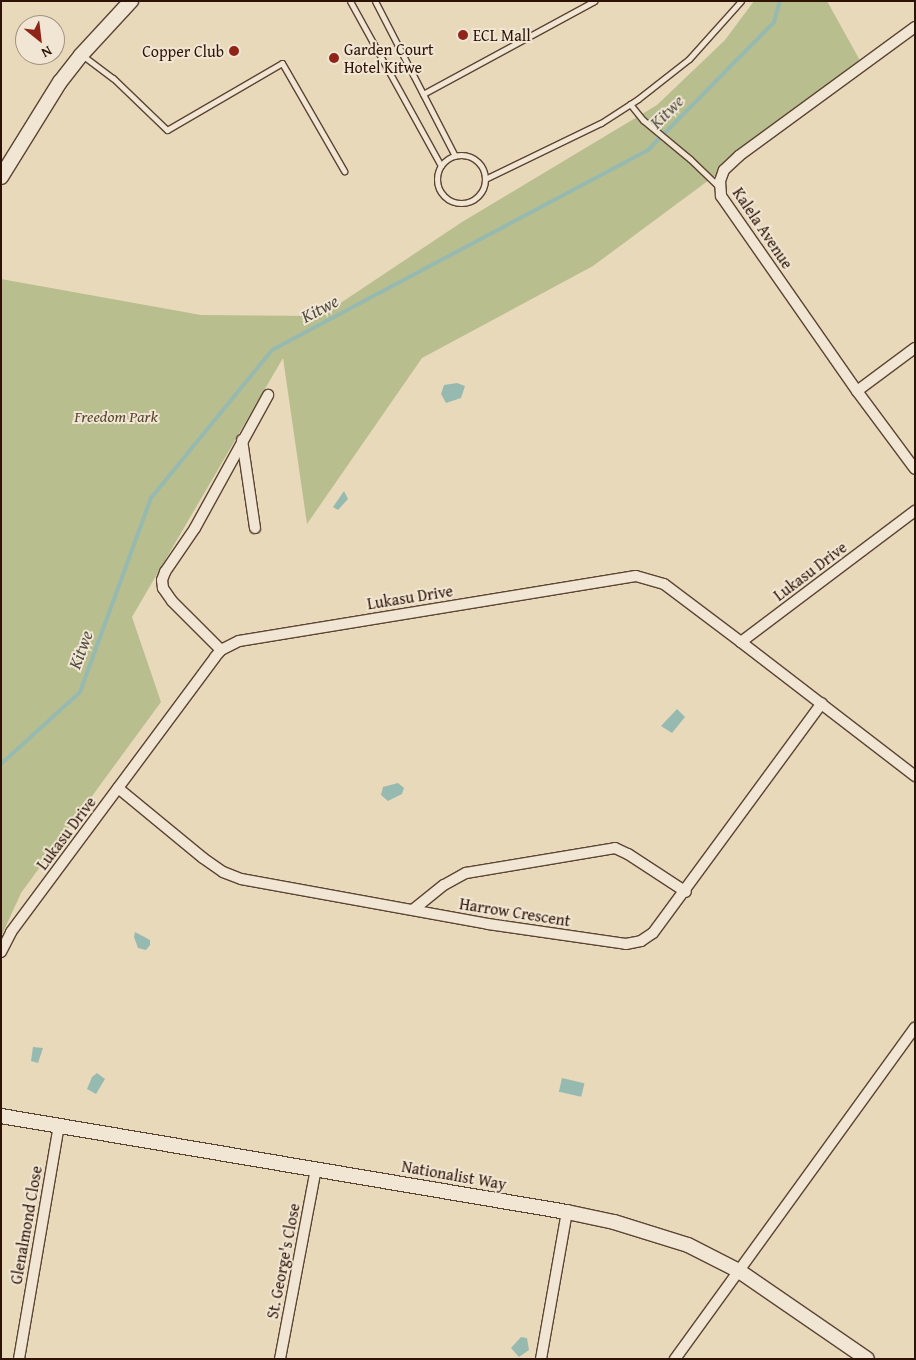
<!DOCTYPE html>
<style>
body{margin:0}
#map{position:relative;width:916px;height:1360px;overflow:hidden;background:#e8d9bb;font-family:"Gentium Book Plus",serif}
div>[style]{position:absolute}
.green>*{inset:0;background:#b9be8e}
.water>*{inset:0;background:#97bab0;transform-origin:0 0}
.stream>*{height:4px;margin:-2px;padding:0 2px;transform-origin:2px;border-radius:2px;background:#97bab0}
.roads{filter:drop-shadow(1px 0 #5c4433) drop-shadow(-1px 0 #5c4433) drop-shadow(0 1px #5c4433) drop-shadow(0 -1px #5c4433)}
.lane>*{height:5px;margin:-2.5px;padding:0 2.5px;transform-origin:2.5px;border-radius:2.5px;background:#f0e6d3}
.lane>.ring{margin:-2.5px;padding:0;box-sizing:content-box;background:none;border:5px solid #f0e6d3;border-radius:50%}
.street>*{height:10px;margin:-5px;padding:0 5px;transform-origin:5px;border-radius:5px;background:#f0e6d3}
.secondary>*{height:14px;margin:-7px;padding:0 7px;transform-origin:7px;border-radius:7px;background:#f0e6d3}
.dots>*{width:14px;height:14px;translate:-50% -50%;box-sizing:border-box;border:2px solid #f0e6d3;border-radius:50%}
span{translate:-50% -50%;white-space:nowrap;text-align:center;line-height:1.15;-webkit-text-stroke:4px #f0e6d3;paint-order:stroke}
.poi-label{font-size:16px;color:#2d1306}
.left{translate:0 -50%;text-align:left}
.right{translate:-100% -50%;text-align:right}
.street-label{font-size:16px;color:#2d1306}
.park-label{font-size:16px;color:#57462f;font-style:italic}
.water-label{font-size:18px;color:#524d42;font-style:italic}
.frame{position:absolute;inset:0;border:2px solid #2d1306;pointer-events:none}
.north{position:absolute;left:15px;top:15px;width:50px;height:50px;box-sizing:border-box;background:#f0e6d3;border:1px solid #a29281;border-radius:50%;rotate:151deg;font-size:14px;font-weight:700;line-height:20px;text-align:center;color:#2d1306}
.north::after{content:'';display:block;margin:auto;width:18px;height:22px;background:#8f2418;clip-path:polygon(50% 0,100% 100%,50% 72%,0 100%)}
</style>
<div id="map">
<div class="green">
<i style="clip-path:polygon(754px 1px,827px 1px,863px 66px,593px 266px,422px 358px,307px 524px,283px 358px,132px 617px,161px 702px,21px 893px,1px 937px,1px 279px,201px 315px,321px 316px,462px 222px,657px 105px,725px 40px)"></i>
</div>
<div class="water">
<i style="clip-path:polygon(457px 383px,465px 386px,461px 398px,446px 403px,441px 394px,444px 385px)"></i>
<i style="clip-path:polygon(344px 491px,348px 499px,338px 510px,333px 507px)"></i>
<i style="clip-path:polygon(677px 709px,685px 717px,672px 733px,661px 726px)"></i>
<i style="clip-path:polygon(398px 783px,404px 788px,402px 794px,388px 801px,381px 795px,383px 787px)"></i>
<i style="clip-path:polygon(135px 932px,150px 940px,150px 945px,146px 950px,138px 948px,134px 937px)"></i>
<i style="clip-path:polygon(33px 1047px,43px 1048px,38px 1063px,31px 1061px)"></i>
<i style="clip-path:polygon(97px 1073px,105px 1079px,96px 1094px,87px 1089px,92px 1077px)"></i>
<i style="left:562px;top:1078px;width:23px;height:14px;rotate:13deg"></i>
<i style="clip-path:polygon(521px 1337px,527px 1338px,529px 1350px,519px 1357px,511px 1348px)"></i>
</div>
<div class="stream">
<i style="left:1px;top:764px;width:107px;rotate:-42.3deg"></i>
<i style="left:80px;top:692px;width:207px;rotate:-69.9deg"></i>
<i style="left:151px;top:498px;width:191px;rotate:-50.7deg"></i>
<i style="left:272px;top:350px;width:425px;rotate:-28deg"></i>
<i style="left:647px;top:151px;width:181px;rotate:-45.4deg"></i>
<i style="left:774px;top:22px;width:22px;rotate:-74deg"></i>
</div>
<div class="roads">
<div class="lane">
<i style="left:350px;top:1px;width:188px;rotate:61.1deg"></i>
<i style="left:375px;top:1px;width:174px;rotate:62.7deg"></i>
<i style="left:82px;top:55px;width:39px;rotate:37deg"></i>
<i style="left:113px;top:78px;width:75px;rotate:43.9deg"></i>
<i style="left:167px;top:130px;width:133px;rotate:-30.2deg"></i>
<i style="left:282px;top:63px;width:125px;rotate:60.1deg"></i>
<i style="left:423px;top:94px;width:195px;rotate:-28.5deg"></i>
<i style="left:630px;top:104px;width:21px;rotate:51deg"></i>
<i style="left:643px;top:120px;width:61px;rotate:39.7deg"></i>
<i style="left:690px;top:159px;width:40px;rotate:44deg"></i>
<i class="ring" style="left:437px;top:155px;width:43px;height:43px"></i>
<i style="left:485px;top:179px;width:129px;rotate:-25.8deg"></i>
<i style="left:601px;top:123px;width:44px;rotate:-33deg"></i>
<i style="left:638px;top:99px;width:65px;rotate:-38.1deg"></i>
<i style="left:689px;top:59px;width:78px;rotate:-48.1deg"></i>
</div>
<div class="street">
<i style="left:915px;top:27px;width:218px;rotate:143.8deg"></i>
<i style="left:739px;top:156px;width:21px;rotate:137deg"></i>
<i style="left:724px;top:170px;width:12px;rotate:110deg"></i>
<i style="left:720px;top:181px;width:15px;rotate:86deg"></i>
<i style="left:721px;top:196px;width:238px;rotate:55.1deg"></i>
<i style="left:857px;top:391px;width:97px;rotate:53.4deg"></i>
<i style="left:857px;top:391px;width:72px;rotate:-36.6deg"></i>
<i style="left:242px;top:440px;width:89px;rotate:81.6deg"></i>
<i style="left:741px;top:642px;width:220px;rotate:37.6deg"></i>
<i style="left:221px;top:650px;width:69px;rotate:-135deg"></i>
<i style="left:172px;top:601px;width:16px;rotate:-125deg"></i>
<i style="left:163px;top:588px;width:8px;rotate:-97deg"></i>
<i style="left:162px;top:580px;width:9px;rotate:-69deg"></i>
<i style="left:165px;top:572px;width:53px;rotate:-55.7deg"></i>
<i style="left:195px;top:528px;width:152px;rotate:-61.2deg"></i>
<i style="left:118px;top:788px;width:110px;rotate:39.5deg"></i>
<i style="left:203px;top:858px;width:24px;rotate:35deg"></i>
<i style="left:223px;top:872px;width:19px;rotate:21deg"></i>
<i style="left:241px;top:879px;width:251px;rotate:10.3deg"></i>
<i style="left:488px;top:924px;width:139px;rotate:8.2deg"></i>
<i style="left:626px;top:944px;width:15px;rotate:-11deg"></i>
<i style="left:641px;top:941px;width:14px;rotate:-34deg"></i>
<i style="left:653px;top:933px;width:285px;rotate:-53.7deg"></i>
<i style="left:414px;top:909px;width:38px;rotate:-39deg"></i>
<i style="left:444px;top:885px;width:25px;rotate:-29deg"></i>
<i style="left:466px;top:873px;width:151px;rotate:-9.5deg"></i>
<i style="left:615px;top:848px;width:14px;rotate:25deg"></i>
<i style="left:628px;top:854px;width:69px;rotate:33.2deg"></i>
<i style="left:1px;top:952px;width:22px;rotate:-63deg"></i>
<i style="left:11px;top:932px;width:342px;rotate:-53.4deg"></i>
<i style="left:215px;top:657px;width:9px;rotate:-49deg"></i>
<i style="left:221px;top:650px;width:20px;rotate:-27deg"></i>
<i style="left:239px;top:641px;width:402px;rotate:-9.3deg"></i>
<i style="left:636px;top:576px;width:29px;rotate:16deg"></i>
<i style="left:664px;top:584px;width:96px;rotate:37deg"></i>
<i style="left:741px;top:642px;width:218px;rotate:-37deg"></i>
<i style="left:19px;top:1359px;width:236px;rotate:-80.3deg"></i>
<i style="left:280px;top:1359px;width:193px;rotate:-79.3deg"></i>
<i style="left:541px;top:1359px;width:149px;rotate:-80deg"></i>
<i style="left:675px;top:1359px;width:409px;rotate:-54.1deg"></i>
</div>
<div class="secondary">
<i style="left:1px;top:177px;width:112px;rotate:-58.2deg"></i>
<i style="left:60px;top:82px;width:34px;rotate:-52deg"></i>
<i style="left:81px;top:55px;width:74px;rotate:-47.2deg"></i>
<i style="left:1px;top:1116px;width:574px;rotate:9.63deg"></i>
<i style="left:567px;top:1212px;width:48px;rotate:12deg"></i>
<i style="left:614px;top:1222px;width:77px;rotate:17.3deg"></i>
<i style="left:688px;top:1245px;width:57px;rotate:27deg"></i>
<i style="left:739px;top:1271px;width:155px;rotate:34.5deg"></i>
</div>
</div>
<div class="dots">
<i style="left:463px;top:35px;background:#8f2418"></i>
<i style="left:234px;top:51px;background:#8f2418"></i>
<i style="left:334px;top:58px;background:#8f2418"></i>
</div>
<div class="poi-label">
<span class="left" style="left:473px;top:35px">ECL Mall</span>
<span class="left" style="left:344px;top:58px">Garden Court<br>Hotel Kitwe</span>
<span class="right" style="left:224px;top:51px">Copper Club</span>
</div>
<div class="street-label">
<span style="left:763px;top:228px;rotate:56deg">Kalela Avenue</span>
<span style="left:810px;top:571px;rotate:-37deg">Lukasu Drive</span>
<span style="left:410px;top:597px;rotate:-9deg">Lukasu Drive</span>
<span style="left:66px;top:833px;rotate:-53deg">Lukasu Drive</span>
<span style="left:515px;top:912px;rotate:9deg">Harrow Crescent</span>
<span style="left:454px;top:1175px;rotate:10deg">Nationalist Way</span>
<span style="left:26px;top:1225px;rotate:-80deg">Glenalmond Close</span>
<span style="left:283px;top:1261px;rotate:-79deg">St. George's Close</span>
</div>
<div class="park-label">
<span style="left:116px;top:416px">Freedom Park</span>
</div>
<div class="water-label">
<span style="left:667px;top:112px;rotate:-45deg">Kitwe</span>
<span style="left:320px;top:309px;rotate:-28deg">Kitwe</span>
<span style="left:81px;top:650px;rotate:-70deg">Kitwe</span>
</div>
<div class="frame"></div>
<div class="north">N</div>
</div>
